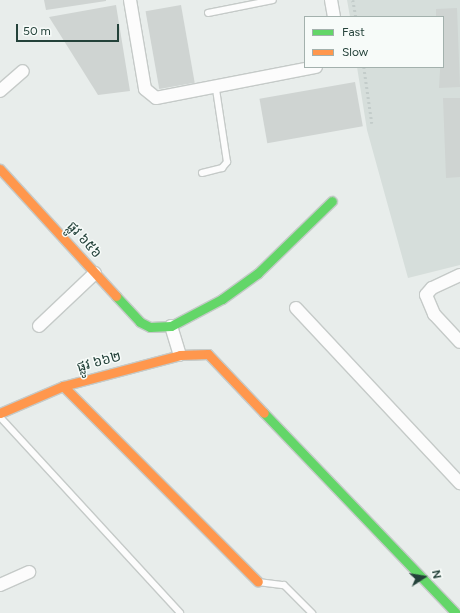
<!DOCTYPE html>
<meta charset="utf-8">
<style>
body{margin:0}
#map{position:relative;width:460px;height:613px;overflow:hidden;background:#e8edeb;font-family:Figtree,"Noto Sans Khmer",sans-serif}
div>[style]{position:absolute}
.built>*{inset:0;background:#d6dedb}
.building>*{inset:0;background:#cfd4d2;transform-origin:0 0}
.path>*{height:2.5px;margin-top:-1.25px;transform-origin:0;background:repeating-linear-gradient(90deg,#c3ccca 0 2px,transparent 0 5px)}
.roads{filter:drop-shadow(1px 0 #c5cac8) drop-shadow(-1px 0 #c5cac8) drop-shadow(0 1px #c5cac8) drop-shadow(0 -1px #c5cac8)}
.lane>*{height:6px;margin:-3px;padding:0 3px;transform-origin:3px;border-radius:3px;background:#fcfcfc}
.street>*{height:12px;margin:-6px;padding:0 6px;transform-origin:6px;border-radius:6px;background:#fcfcfc}
.fast>*{height:9px;margin:-4.5px;padding:0 4.5px;transform-origin:4.5px;border-radius:4.5px;background:#63d668}
.slow>*{height:9px;margin:-4.5px;padding:0 4.5px;transform-origin:4.5px;border-radius:4.5px;background:#ff974d}
span{translate:-50% -50%;white-space:nowrap;text-align:center;line-height:1.15;-webkit-text-stroke:3px #f7fbf9;paint-order:stroke}
.street-label{font-size:14px;color:#24423a}
.legend{position:absolute;left:304px;top:16px;width:140px;height:52px;box-sizing:border-box;background:#f7fbf9;border:1px solid #a3b1ad;margin:0;padding:5px 7px;list-style:none;font-size:12px;color:#24423a}
.legend li{display:flex;align-items:center;gap:8px;height:20px}
.legend b{width:20px;border:1px solid #a3b1ad}
.north{position:absolute;left:404px;top:557px;width:40px;height:40px;-webkit-text-stroke:3px #f7fbf9;paint-order:stroke;rotate:78deg;font-size:11px;font-weight:700;line-height:16px;text-align:center;color:#24423a}
.north::after{content:'';display:block;margin:auto;width:14px;height:18px;background:#24423a;clip-path:polygon(50% 0,100% 100%,50% 72%,0 100%)}
.scale{position:absolute;left:16px;top:24px;width:103px;height:18px;box-sizing:border-box;border:2px solid #24423a;border-top:0;padding-left:5px;font-size:12px;line-height:14px;white-space:nowrap;color:#24423a;-webkit-text-stroke:3px #f7fbf9;paint-order:stroke}
</style>
<div id="map">
<div class="built">
<i style="clip-path:polygon(347px 0,460px 0,460px 265px,408px 278px,367px 130px,357px 67px,443px 67px,443px 17px,350px 17px)"></i>
</div>
<div class="building">
<i style="clip-path:polygon(44px 0,106px 0,106px 1px,46px 10px)"></i>
<i style="clip-path:polygon(116px 5px,130px 91px,98px 95px,49px 17px)"></i>
<i style="left:181px;top:5px;width:79px;height:36px;rotate:80deg"></i>
<i style="clip-path:polygon(457px 8px,460px 87px,439px 88px,443px 17px,436px 17px,436px 9px)"></i>
<i style="left:355px;top:82px;width:45px;height:97px;rotate:80deg"></i>
<i style="clip-path:polygon(443px 98px,460px 98px,460px 177px,446px 178px)"></i>
</div>
<div class="path">
<i style="left:353px;top:0;width:17px;rotate:80deg"></i>
<i style="left:364px;top:67px;width:57px;rotate:81.9deg"></i>
</div>
<div class="roads">
<div class="lane">
<i style="left:208px;top:13px;width:66px;rotate:-11.3deg"></i>
<i style="left:202px;top:173px;width:21px;rotate:-14deg"></i>
<i style="left:222px;top:168px;width:8px;rotate:-50deg"></i>
<i style="left:227px;top:162px;width:74px;rotate:-98.6deg"></i>
<i style="left:0;top:417px;width:266px;rotate:47.4deg"></i>
<i style="left:258px;top:582px;width:26px;rotate:7deg"></i>
<i style="left:284px;top:585px;width:40px;rotate:45deg"></i>
</div>
<div class="street">
<i style="left:130px;top:0;width:90px;rotate:80.4deg"></i>
<i style="left:145px;top:89px;width:14px;rotate:39deg"></i>
<i style="left:156px;top:98px;width:163px;rotate:-11deg"></i>
<i style="left:331px;top:0;width:17px;rotate:80deg"></i>
<i style="left:0;top:91px;width:30px;rotate:-41deg"></i>
<i style="left:460px;top:275px;width:31px;rotate:155deg"></i>
<i style="left:432px;top:288px;width:9px;rotate:131deg"></i>
<i style="left:426px;top:295px;width:21px;rotate:67deg"></i>
<i style="left:434px;top:314px;width:38px;rotate:47deg"></i>
<i style="left:296px;top:308px;width:240px;rotate:46.9deg"></i>
<i style="left:39px;top:326px;width:77px;rotate:-43.4deg"></i>
<i style="left:171px;top:326px;width:30px;rotate:73deg"></i>
<i style="left:0;top:585px;width:32px;rotate:-24deg"></i>
</div>
<div class="fast">
<i style="left:116px;top:296px;width:35px;rotate:47deg"></i>
<i style="left:140px;top:322px;width:11px;rotate:27deg"></i>
<i style="left:150px;top:327px;width:21px;rotate:-3deg"></i>
<i style="left:171px;top:326px;width:58px;rotate:-27.9deg"></i>
<i style="left:222px;top:299px;width:44px;rotate:-35.8deg"></i>
<i style="left:258px;top:273px;width:103px;rotate:-44.2deg"></i>
<i style="left:264px;top:413px;width:277px;rotate:46.2deg"></i>
</div>
<div class="slow">
<i style="left:0;top:169px;width:172px;rotate:47.6deg"></i>
<i style="left:63px;top:386px;width:276px;rotate:45.1deg"></i>
<i style="left:0;top:413px;width:69px;rotate:-23.2deg"></i>
<i style="left:63px;top:386px;width:121px;rotate:-14.8deg"></i>
<i style="left:180px;top:355px;width:28px;rotate:-2deg"></i>
<i style="left:208px;top:354px;width:81px;rotate:46.5deg"></i>
</div>
</div>
<div class="street-label">
<span style="left:84px;top:240px;rotate:48deg">ផ្លូវ ៦៥៦</span>
<span style="left:99px;top:362px;rotate:-15deg">ផ្លូវ ៦៦២</span>
</div>
<ul class="legend">
<li><b style="height:5px;background:#63d668"></b>Fast</li>
<li><b style="height:5px;background:#ff974d"></b>Slow</li>
</ul>
<div class="north">N</div>
<div class="scale">50 m</div>
</div>
